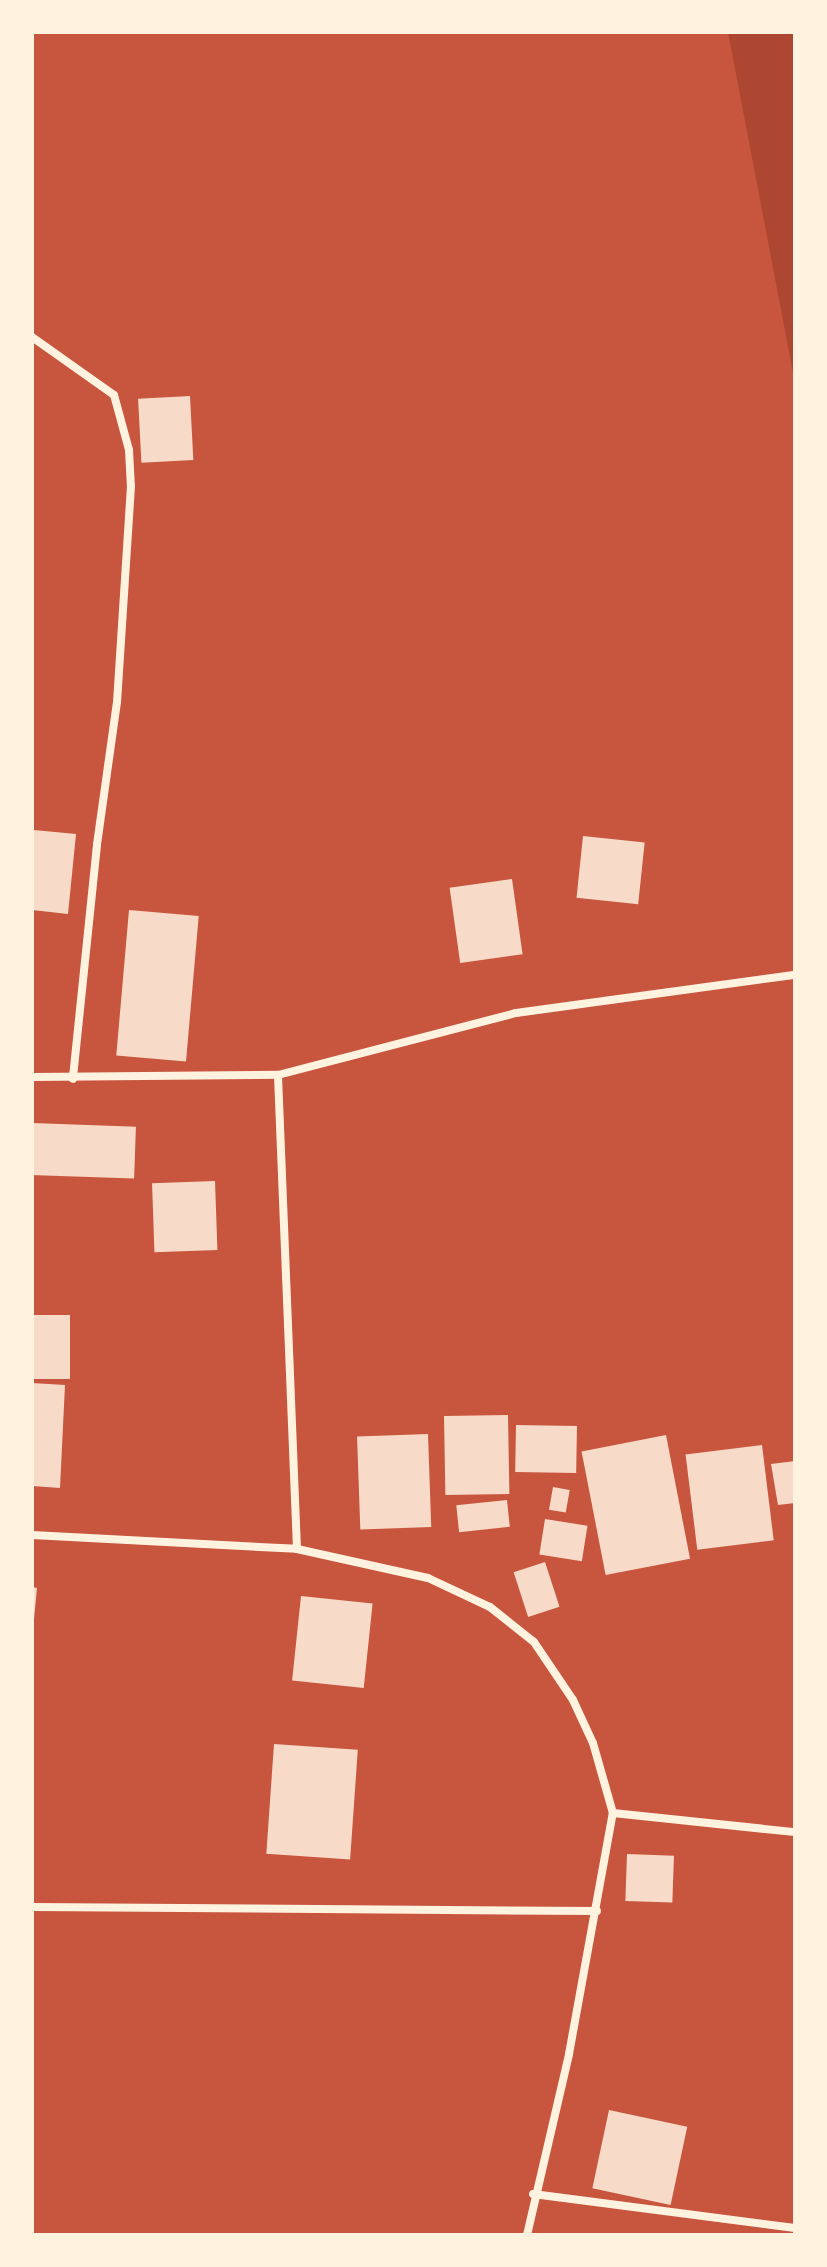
<!DOCTYPE html>
<style>
body{margin:0}
#map{position:relative;width:827px;height:2267px;overflow:hidden;background:#c8553d;font-family:Manrope,sans-serif}
div>[style]{position:absolute}
.green>*{inset:0;background:#ae4732}
.building>*{inset:0;background:#f7dbc8;transform-origin:0 0}
.minor>*{height:8px;margin:-4px;padding:0 4px;transform-origin:4px;border-radius:4px;background:#fff3e0}
span{translate:-50% -50%;white-space:nowrap;text-align:center;line-height:1.15;-webkit-text-stroke:8px #fff3e0;paint-order:stroke}
.frame{position:absolute;inset:0;border:34px solid #fff3e0;pointer-events:none}
</style>
<div id="map">
<div class="green">
<i style="clip-path:polygon(728px 32px,795px 32px,795px 383px)"></i>
</div>
<div class="building">
<i style="left:190px;top:396px;width:64px;height:52px;rotate:87deg"></i>
<i style="clip-path:polygon(34px 830px,76px 834px,68px 914px,32px 910px)"></i>
<i style="left:583px;top:836px;width:62px;height:62px;rotate:6deg"></i>
<i style="left:512px;top:879px;width:76px;height:63px;rotate:82deg"></i>
<i style="left:129px;top:910px;width:70px;height:146px;rotate:5deg"></i>
<i style="left:32px;top:1123px;width:104px;height:52px;rotate:2deg"></i>
<i style="left:215px;top:1181px;width:69px;height:63px;rotate:88deg"></i>
<i style="left:32px;top:1315px;width:38px;height:64px"></i>
<i style="clip-path:polygon(32px 1383px,65px 1385px,60px 1488px,32px 1486px)"></i>
<i style="left:508px;top:1415px;width:79px;height:64px;rotate:89deg"></i>
<i style="left:516px;top:1425px;width:61px;height:47px;rotate:1deg"></i>
<i style="left:428px;top:1434px;width:93px;height:71px;rotate:88deg"></i>
<i style="left:666px;top:1435px;width:126px;height:86px;rotate:79deg"></i>
<i style="left:762px;top:1445px;width:96px;height:77px;rotate:83deg"></i>
<i style="clip-path:polygon(795px 1461px,795px 1503px,778px 1505px,771px 1464px)"></i>
<i style="left:553px;top:1487px;width:17px;height:23px;rotate:10deg"></i>
<i style="left:507px;top:1500px;width:27px;height:51px;rotate:84deg"></i>
<i style="left:545px;top:1519px;width:43px;height:36px;rotate:9deg"></i>
<i style="left:545px;top:1562px;width:47px;height:33px;rotate:72deg"></i>
<i style="clip-path:polygon(32px 1587px,37px 1588px,34px 1619px,32px 1619px)"></i>
<i style="left:301px;top:1596px;width:72px;height:85px;rotate:6deg"></i>
<i style="left:274px;top:1744px;width:84px;height:110px;rotate:4deg"></i>
<i style="left:627px;top:1854px;width:47px;height:47px;rotate:2deg"></i>
<i style="left:609px;top:2110px;width:80px;height:80px;rotate:12deg"></i>
</div>
<div class="minor">
<i style="left:32px;top:337px;width:100px;rotate:35.3deg"></i>
<i style="left:114px;top:395px;width:57px;rotate:74.7deg"></i>
<i style="left:129px;top:450px;width:36px;rotate:87deg"></i>
<i style="left:131px;top:486px;width:216px;rotate:93.7deg"></i>
<i style="left:117px;top:702px;width:144px;rotate:98deg"></i>
<i style="left:97px;top:845px;width:235px;rotate:95.9deg"></i>
<i style="left:32px;top:1077px;width:246px;rotate:-0.5deg"></i>
<i style="left:278px;top:1075px;width:246px;rotate:-14.6deg"></i>
<i style="left:516px;top:1013px;width:282px;rotate:-7.8deg"></i>
<i style="left:32px;top:1535px;width:265px;rotate:3deg"></i>
<i style="left:297px;top:1549px;width:474px;rotate:-92.3deg"></i>
<i style="left:297px;top:1549px;width:134px;rotate:12.5deg"></i>
<i style="left:428px;top:1578px;width:68px;rotate:25.1deg"></i>
<i style="left:490px;top:1607px;width:56px;rotate:38.5deg"></i>
<i style="left:534px;top:1642px;width:70px;rotate:56.1deg"></i>
<i style="left:573px;top:1700px;width:47px;rotate:65.1deg"></i>
<i style="left:593px;top:1743px;width:73px;rotate:74.1deg"></i>
<i style="left:32px;top:1907px;width:565px;rotate:0.41deg"></i>
<i style="left:533px;top:2194px;width:264px;rotate:7.4deg"></i>
<i style="left:527px;top:2235px;width:186px;rotate:-76.9deg"></i>
<i style="left:569px;top:2054px;width:245px;rotate:-79.7deg"></i>
<i style="left:613px;top:1813px;width:183px;rotate:6deg"></i>
</div>
<div class="frame"></div>
</div>
